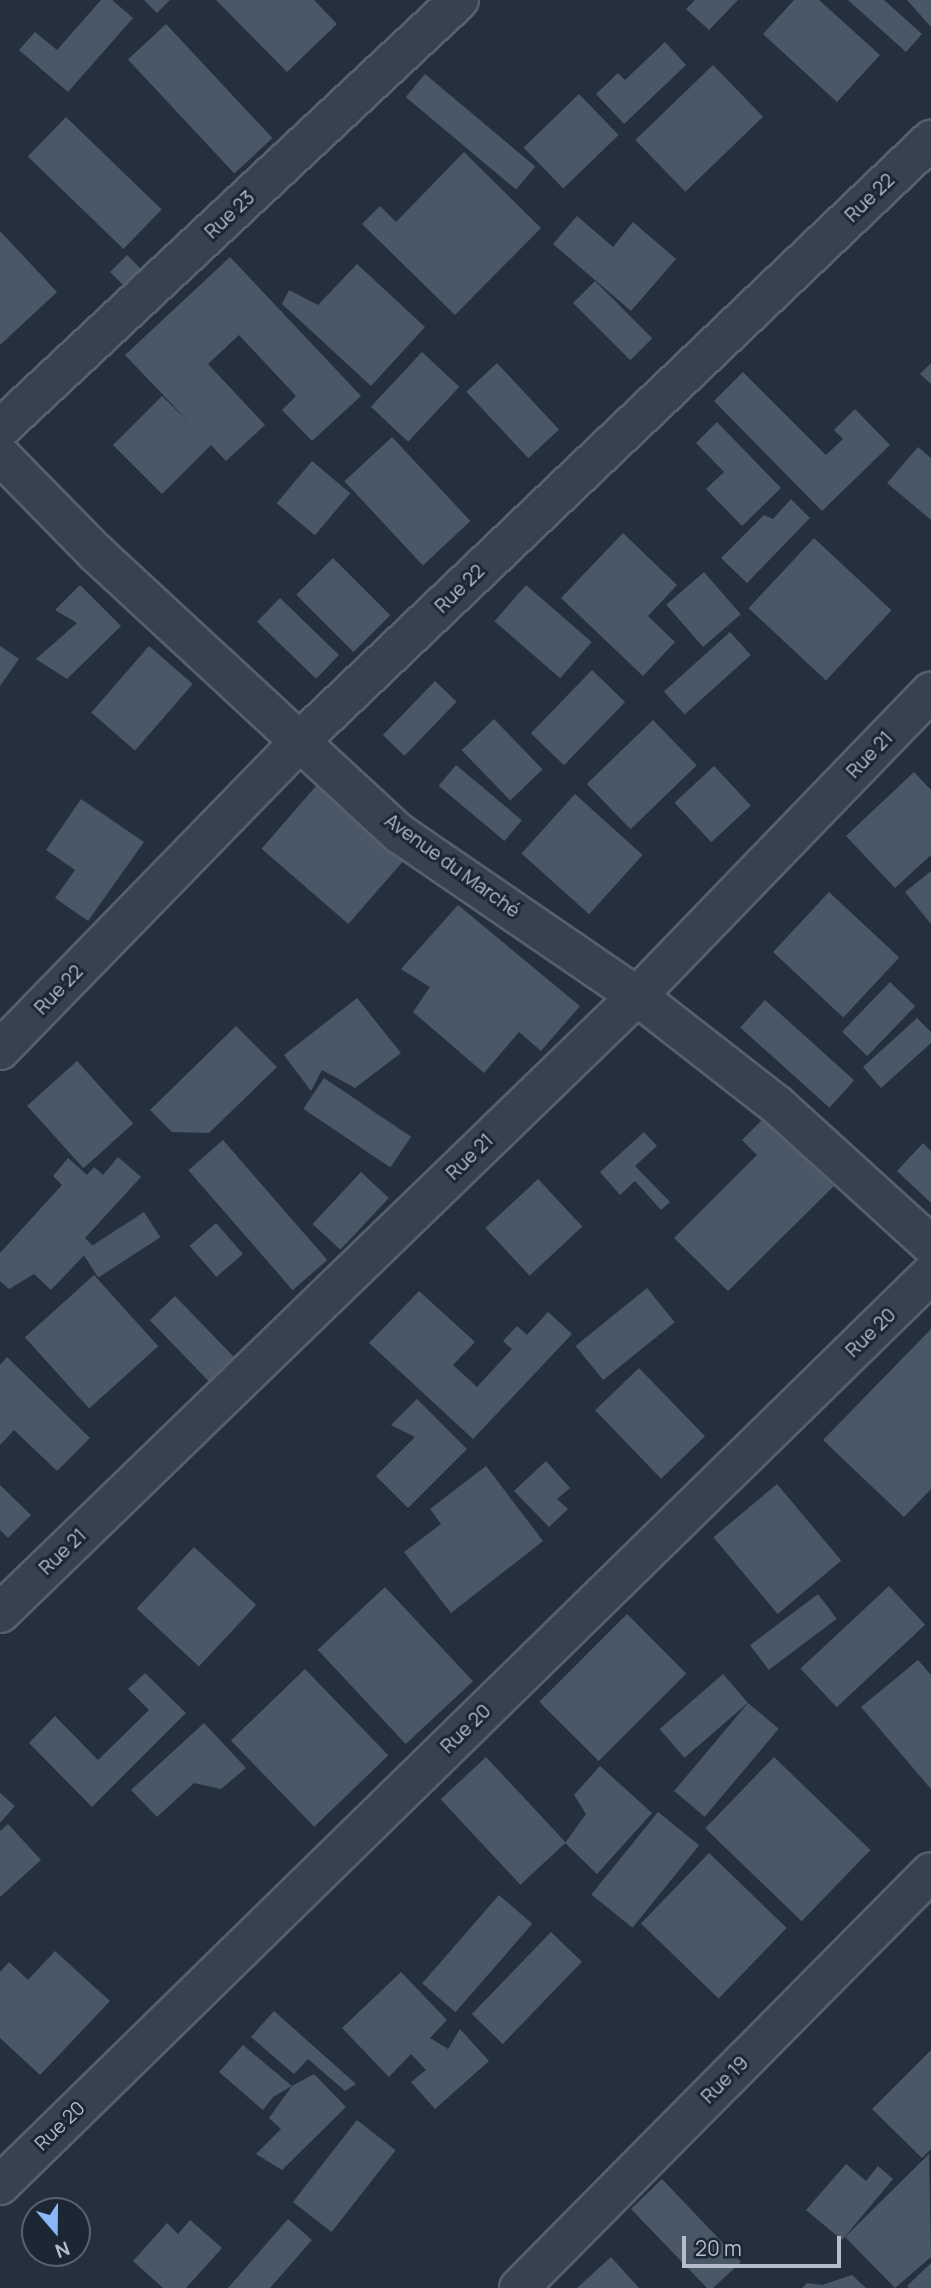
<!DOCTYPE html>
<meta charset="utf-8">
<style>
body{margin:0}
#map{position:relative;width:931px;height:2288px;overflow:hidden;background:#24303e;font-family:Manrope,sans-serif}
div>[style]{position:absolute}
.building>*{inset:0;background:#4a5767;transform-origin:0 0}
.roads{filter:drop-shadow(2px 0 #56606c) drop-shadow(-2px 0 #56606c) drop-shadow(0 2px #56606c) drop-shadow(0 -2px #56606c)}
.minor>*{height:38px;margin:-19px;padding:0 19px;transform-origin:19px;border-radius:19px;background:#38424e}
span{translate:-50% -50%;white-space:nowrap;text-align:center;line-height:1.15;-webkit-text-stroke:6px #1d2733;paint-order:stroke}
.street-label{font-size:19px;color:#b4bdc9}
.north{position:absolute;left:21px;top:2197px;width:70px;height:70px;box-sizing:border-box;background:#1d2733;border:2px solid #59636f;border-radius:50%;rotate:160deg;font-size:19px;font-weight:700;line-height:28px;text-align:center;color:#b4bdc9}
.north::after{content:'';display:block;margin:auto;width:24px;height:32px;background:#8ab7f8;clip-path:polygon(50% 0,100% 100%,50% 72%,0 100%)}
.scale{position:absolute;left:682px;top:2236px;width:159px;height:32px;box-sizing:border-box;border:4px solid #b4bdc9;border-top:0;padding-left:9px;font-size:21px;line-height:24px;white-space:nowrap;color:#b4bdc9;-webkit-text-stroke:5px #1d2733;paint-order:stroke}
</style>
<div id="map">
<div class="building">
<i style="clip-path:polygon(101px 0,112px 0,133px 18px,68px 92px,19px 50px,35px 32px,57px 50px)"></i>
<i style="clip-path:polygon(144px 0,170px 0,157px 13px)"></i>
<i style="clip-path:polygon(216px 0,314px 0,337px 24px,287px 72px)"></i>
<i style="clip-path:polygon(695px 0,738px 0,709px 30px,686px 9px)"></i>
<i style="clip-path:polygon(794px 0,819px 0,880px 55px,837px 102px,763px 34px)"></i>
<i style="clip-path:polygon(848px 0,884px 0,922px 34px,906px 52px)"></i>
<i style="clip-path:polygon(907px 0,931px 0,931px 27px)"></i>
<i style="left:166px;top:24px;width:156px;height:52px;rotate:47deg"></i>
<i style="clip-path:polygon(665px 42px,686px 65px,624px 124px,596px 94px,618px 73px,625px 80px)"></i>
<i style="left:713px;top:65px;width:72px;height:108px;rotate:46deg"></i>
<i style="left:425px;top:74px;width:144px;height:30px;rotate:40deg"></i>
<i style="left:579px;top:94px;width:57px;height:77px;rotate:46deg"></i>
<i style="left:66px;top:117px;width:133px;height:55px;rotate:44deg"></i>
<i style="clip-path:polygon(464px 152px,541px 228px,455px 315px,362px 224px,380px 206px,396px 222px)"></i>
<i style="clip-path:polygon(577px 216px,613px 247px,633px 222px,676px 259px,631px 311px,553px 244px)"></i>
<i style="clip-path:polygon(0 231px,57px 292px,0 345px)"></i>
<i style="left:127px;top:255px;width:28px;height:24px;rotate:45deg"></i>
<i style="clip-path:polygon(230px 257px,361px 396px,312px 441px,282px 410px,296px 396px,239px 335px,208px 364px,265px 425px,226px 461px,211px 445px,162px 494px,113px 445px,162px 396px,189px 422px,125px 355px)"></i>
<i style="clip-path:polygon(357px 264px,425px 327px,371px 386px,282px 304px,289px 290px,318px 305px)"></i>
<i style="left:595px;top:281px;width:81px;height:31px;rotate:45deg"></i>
<i style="left:422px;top:352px;width:51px;height:75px;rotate:43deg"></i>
<i style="left:497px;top:363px;width:91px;height:42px;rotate:47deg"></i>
<i style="clip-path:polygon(931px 363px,931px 384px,920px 374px)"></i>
<i style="clip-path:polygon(743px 372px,826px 455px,843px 439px,834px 430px,855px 409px,890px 445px,822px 511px,714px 401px)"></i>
<i style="clip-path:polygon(717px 422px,781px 488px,742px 526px,706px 489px,724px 472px,696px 443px)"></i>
<i style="left:392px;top:437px;width:115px;height:65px;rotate:47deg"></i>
<i style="clip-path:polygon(918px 447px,931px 458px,931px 520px,887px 483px)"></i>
<i style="left:312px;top:461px;width:50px;height:55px;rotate:40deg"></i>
<i style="clip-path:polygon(791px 499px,810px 518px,747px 583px,721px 558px,764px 515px,773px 519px)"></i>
<i style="clip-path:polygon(623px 533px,677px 585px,648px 616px,675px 642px,643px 676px,561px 598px)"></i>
<i style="left:814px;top:538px;width:106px;height:96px;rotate:43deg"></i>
<i style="left:333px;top:558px;width:81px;height:52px;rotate:45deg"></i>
<i style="left:704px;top:572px;width:56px;height:50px;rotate:49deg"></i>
<i style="clip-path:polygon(80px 585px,121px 626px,67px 679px,36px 659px,77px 623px,55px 610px)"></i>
<i style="left:526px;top:585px;width:87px;height:48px;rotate:41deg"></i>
<i style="left:280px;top:598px;width:82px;height:33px;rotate:44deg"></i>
<i style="left:730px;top:632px;width:31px;height:89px;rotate:48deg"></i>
<i style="clip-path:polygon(0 646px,19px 659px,0 686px)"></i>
<i style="left:149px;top:646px;width:58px;height:88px;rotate:41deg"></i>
<i style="left:592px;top:670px;width:46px;height:88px;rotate:44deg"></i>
<i style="left:435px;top:681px;width:30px;height:75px;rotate:44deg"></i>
<i style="left:494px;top:719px;width:70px;height:45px;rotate:46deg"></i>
<i style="left:653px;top:720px;width:63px;height:92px;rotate:46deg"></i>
<i style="left:456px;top:765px;width:86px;height:27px;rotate:40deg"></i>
<i style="left:714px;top:766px;width:54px;height:54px;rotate:47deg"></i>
<i style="clip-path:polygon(914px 772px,931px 790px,931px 855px,895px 888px,846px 836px)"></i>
<i style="left:316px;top:786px;width:115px;height:83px;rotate:41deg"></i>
<i style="left:575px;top:794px;width:91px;height:80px;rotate:42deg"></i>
<i style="clip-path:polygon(81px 799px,144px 842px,88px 921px,55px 898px,75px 870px,46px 850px)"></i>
<i style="clip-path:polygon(931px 871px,931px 924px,905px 892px)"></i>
<i style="left:829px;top:892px;width:96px;height:82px;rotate:43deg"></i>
<i style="clip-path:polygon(458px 905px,580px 1006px,541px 1051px,519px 1032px,484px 1073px,413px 1012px,430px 987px,401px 969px)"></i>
<i style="left:890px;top:982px;width:35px;height:69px;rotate:44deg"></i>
<i style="clip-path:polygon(357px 998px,401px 1053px,355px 1088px,322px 1070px,311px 1091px,284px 1055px)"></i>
<i style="left:765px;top:1000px;width:120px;height:37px;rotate:42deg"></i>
<i style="clip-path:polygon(917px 1018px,931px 1032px,931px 1043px,881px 1088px,863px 1067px)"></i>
<i style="clip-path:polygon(236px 1026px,277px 1067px,209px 1133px,172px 1132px,150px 1110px)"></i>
<i style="left:77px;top:1061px;width:84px;height:67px;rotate:48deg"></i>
<i style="left:324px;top:1078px;width:105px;height:37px;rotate:34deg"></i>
<i style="clip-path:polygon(765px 1117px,834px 1186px,728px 1291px,674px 1238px,757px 1155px,742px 1140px)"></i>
<i style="clip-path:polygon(644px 1132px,657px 1146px,635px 1166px,670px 1202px,661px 1210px,635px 1181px,620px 1195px,600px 1172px)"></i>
<i style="left:223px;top:1140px;width:159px;height:46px;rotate:49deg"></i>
<i style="clip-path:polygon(923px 1143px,931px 1151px,931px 1203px,897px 1171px)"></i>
<i style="clip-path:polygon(118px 1157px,141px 1177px,85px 1238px,93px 1246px,51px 1290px,34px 1274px,9px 1289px,0 1281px,0 1253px,62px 1185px,53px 1176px,68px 1158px,87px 1175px,94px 1167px,103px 1175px)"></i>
<i style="left:361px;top:1172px;width:38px;height:71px;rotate:43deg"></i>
<i style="left:538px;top:1179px;width:65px;height:72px;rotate:47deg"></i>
<i style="left:144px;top:1212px;width:30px;height:74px;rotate:57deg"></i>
<i style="left:216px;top:1223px;width:41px;height:35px;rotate:49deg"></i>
<i style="left:94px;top:1275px;width:96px;height:93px;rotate:48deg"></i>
<i style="left:647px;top:1288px;width:44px;height:92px;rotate:51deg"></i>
<i style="clip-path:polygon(419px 1291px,475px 1342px,453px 1365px,477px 1387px,512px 1349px,503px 1341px,517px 1326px,527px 1335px,548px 1312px,572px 1334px,473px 1439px,369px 1343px)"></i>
<i style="left:175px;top:1296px;width:89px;height:35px;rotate:46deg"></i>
<i style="clip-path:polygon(931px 1329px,931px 1489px,904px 1517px,823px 1440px)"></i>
<i style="clip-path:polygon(7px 1357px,90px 1438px,57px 1471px,14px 1430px,0 1445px,0 1365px)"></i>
<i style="left:639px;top:1368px;width:95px;height:61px;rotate:46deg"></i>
<i style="clip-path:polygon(417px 1399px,467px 1449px,408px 1508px,376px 1476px,415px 1437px,391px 1425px)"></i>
<i style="clip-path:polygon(546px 1461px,570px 1488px,557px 1499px,568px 1509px,549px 1527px,514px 1491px)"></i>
<i style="clip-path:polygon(486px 1466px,543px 1541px,451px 1613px,404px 1552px,441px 1524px,430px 1509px)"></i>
<i style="left:777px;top:1484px;width:100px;height:83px;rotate:50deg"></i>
<i style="clip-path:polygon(0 1485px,31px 1515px,8px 1538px,0 1530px)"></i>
<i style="left:194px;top:1547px;width:85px;height:84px;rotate:43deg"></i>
<i style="left:889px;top:1586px;width:53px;height:121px;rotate:47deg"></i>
<i style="left:385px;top:1587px;width:129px;height:92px;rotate:47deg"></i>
<i style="left:818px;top:1594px;width:31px;height:85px;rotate:53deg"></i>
<i style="left:627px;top:1614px;width:84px;height:124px;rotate:45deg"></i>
<i style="clip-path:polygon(918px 1660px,931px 1675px,931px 1789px,861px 1707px)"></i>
<i style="left:305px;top:1669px;width:120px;height:103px;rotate:46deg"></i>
<i style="clip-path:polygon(145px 1673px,186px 1713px,92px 1807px,29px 1743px,55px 1716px,98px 1760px,149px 1710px,128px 1689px)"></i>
<i style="left:723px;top:1674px;width:38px;height:84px;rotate:49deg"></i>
<i style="left:748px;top:1703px;width:40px;height:115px;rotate:40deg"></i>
<i style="clip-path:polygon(204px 1723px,246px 1768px,221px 1789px,194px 1783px,157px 1817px,131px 1790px)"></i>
<i style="left:486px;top:1757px;width:117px;height:62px;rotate:47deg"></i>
<i style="left:774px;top:1757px;width:134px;height:99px;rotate:44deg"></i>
<i style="clip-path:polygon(600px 1766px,652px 1813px,597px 1874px,565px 1843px,586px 1814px,574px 1795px)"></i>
<i style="clip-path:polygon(0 1793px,15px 1806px,0 1823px)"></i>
<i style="left:658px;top:1812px;width:53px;height:106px;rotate:39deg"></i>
<i style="clip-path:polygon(8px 1824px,41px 1860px,0 1897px,0 1831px)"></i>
<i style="left:709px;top:1853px;width:108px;height:98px;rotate:44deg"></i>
<i style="left:499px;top:1895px;width:44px;height:117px;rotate:41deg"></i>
<i style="left:551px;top:1932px;width:43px;height:114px;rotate:44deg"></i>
<i style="clip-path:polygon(55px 1951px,110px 2001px,40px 2075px,0 2038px,0 1972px,9px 1962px,28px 1980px)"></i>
<i style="clip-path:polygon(401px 1972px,447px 2020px,430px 2038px,448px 2049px,460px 2029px,489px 2061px,435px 2109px,411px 2082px,426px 2070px,411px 2054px,389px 2077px,342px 2028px)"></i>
<i style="clip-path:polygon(274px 2011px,356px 2084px,345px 2091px,308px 2059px,294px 2074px,251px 2037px)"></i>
<i style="clip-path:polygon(243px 2045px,292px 2086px,273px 2097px,263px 2110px,219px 2072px)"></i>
<i style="clip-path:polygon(931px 2050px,931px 2149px,922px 2158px,872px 2109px)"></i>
<i style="clip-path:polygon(314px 2074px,346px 2107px,282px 2170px,256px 2154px,281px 2129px,269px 2118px,292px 2086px)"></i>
<i style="left:357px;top:2120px;width:49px;height:104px;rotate:38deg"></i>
<i style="clip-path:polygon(929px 2154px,931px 2257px,895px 2288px,845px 2237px)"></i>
<i style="clip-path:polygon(846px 2164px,866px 2181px,878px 2166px,893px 2179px,842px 2240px,806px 2210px)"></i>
<i style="clip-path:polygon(662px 2179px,741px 2262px,713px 2288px,707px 2288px,631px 2209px)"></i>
<i style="clip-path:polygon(288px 2219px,312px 2240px,270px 2288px,228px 2288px)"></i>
<i style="clip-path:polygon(190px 2220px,222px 2248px,186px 2288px,163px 2288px,133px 2261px,167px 2223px,178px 2234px)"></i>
<i style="clip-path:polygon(611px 2257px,639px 2288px,577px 2288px)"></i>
<i style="clip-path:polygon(931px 2263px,931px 2288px,909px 2288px,907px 2286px)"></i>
<i style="clip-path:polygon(852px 2275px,866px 2288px,802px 2288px,807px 2283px,822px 2285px)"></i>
</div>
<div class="roads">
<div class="minor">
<i style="left:0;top:429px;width:628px;rotate:-43.07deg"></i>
<i style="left:0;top:455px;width:136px;rotate:45.6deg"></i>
<i style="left:95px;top:552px;width:415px;rotate:42.8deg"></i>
<i style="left:400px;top:834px;width:287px;rotate:34.4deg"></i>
<i style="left:637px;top:996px;width:177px;rotate:37.9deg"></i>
<i style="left:777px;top:1105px;width:208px;rotate:42.3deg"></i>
<i style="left:0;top:1050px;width:434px;rotate:-45.8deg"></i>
<i style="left:302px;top:739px;width:869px;rotate:-43.6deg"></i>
<i style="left:0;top:1613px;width:887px;rotate:-44.09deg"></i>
<i style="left:637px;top:996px;width:423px;rotate:-46deg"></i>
<i style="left:0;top:2185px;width:1303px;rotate:-44.38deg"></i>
<i style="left:519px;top:2288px;width:585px;rotate:-45.28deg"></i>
</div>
</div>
<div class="street-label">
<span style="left:870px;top:198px;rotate:-44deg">Rue 22</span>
<span style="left:230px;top:215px;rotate:-43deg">Rue 23</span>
<span style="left:460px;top:589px;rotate:-44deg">Rue 22</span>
<span style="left:870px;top:755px;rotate:-46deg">Rue 21</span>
<span style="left:452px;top:866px;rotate:36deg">Avenue du Marché</span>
<span style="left:59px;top:990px;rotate:-46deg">Rue 22</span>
<span style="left:470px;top:1157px;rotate:-44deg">Rue 21</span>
<span style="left:871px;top:1333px;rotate:-44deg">Rue 20</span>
<span style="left:63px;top:1552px;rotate:-44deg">Rue 21</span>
<span style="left:466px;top:1729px;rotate:-44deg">Rue 20</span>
<span style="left:725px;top:2080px;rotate:-45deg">Rue 19</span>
<span style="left:60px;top:2126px;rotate:-44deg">Rue 20</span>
</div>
<div class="north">N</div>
<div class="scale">20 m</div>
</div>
